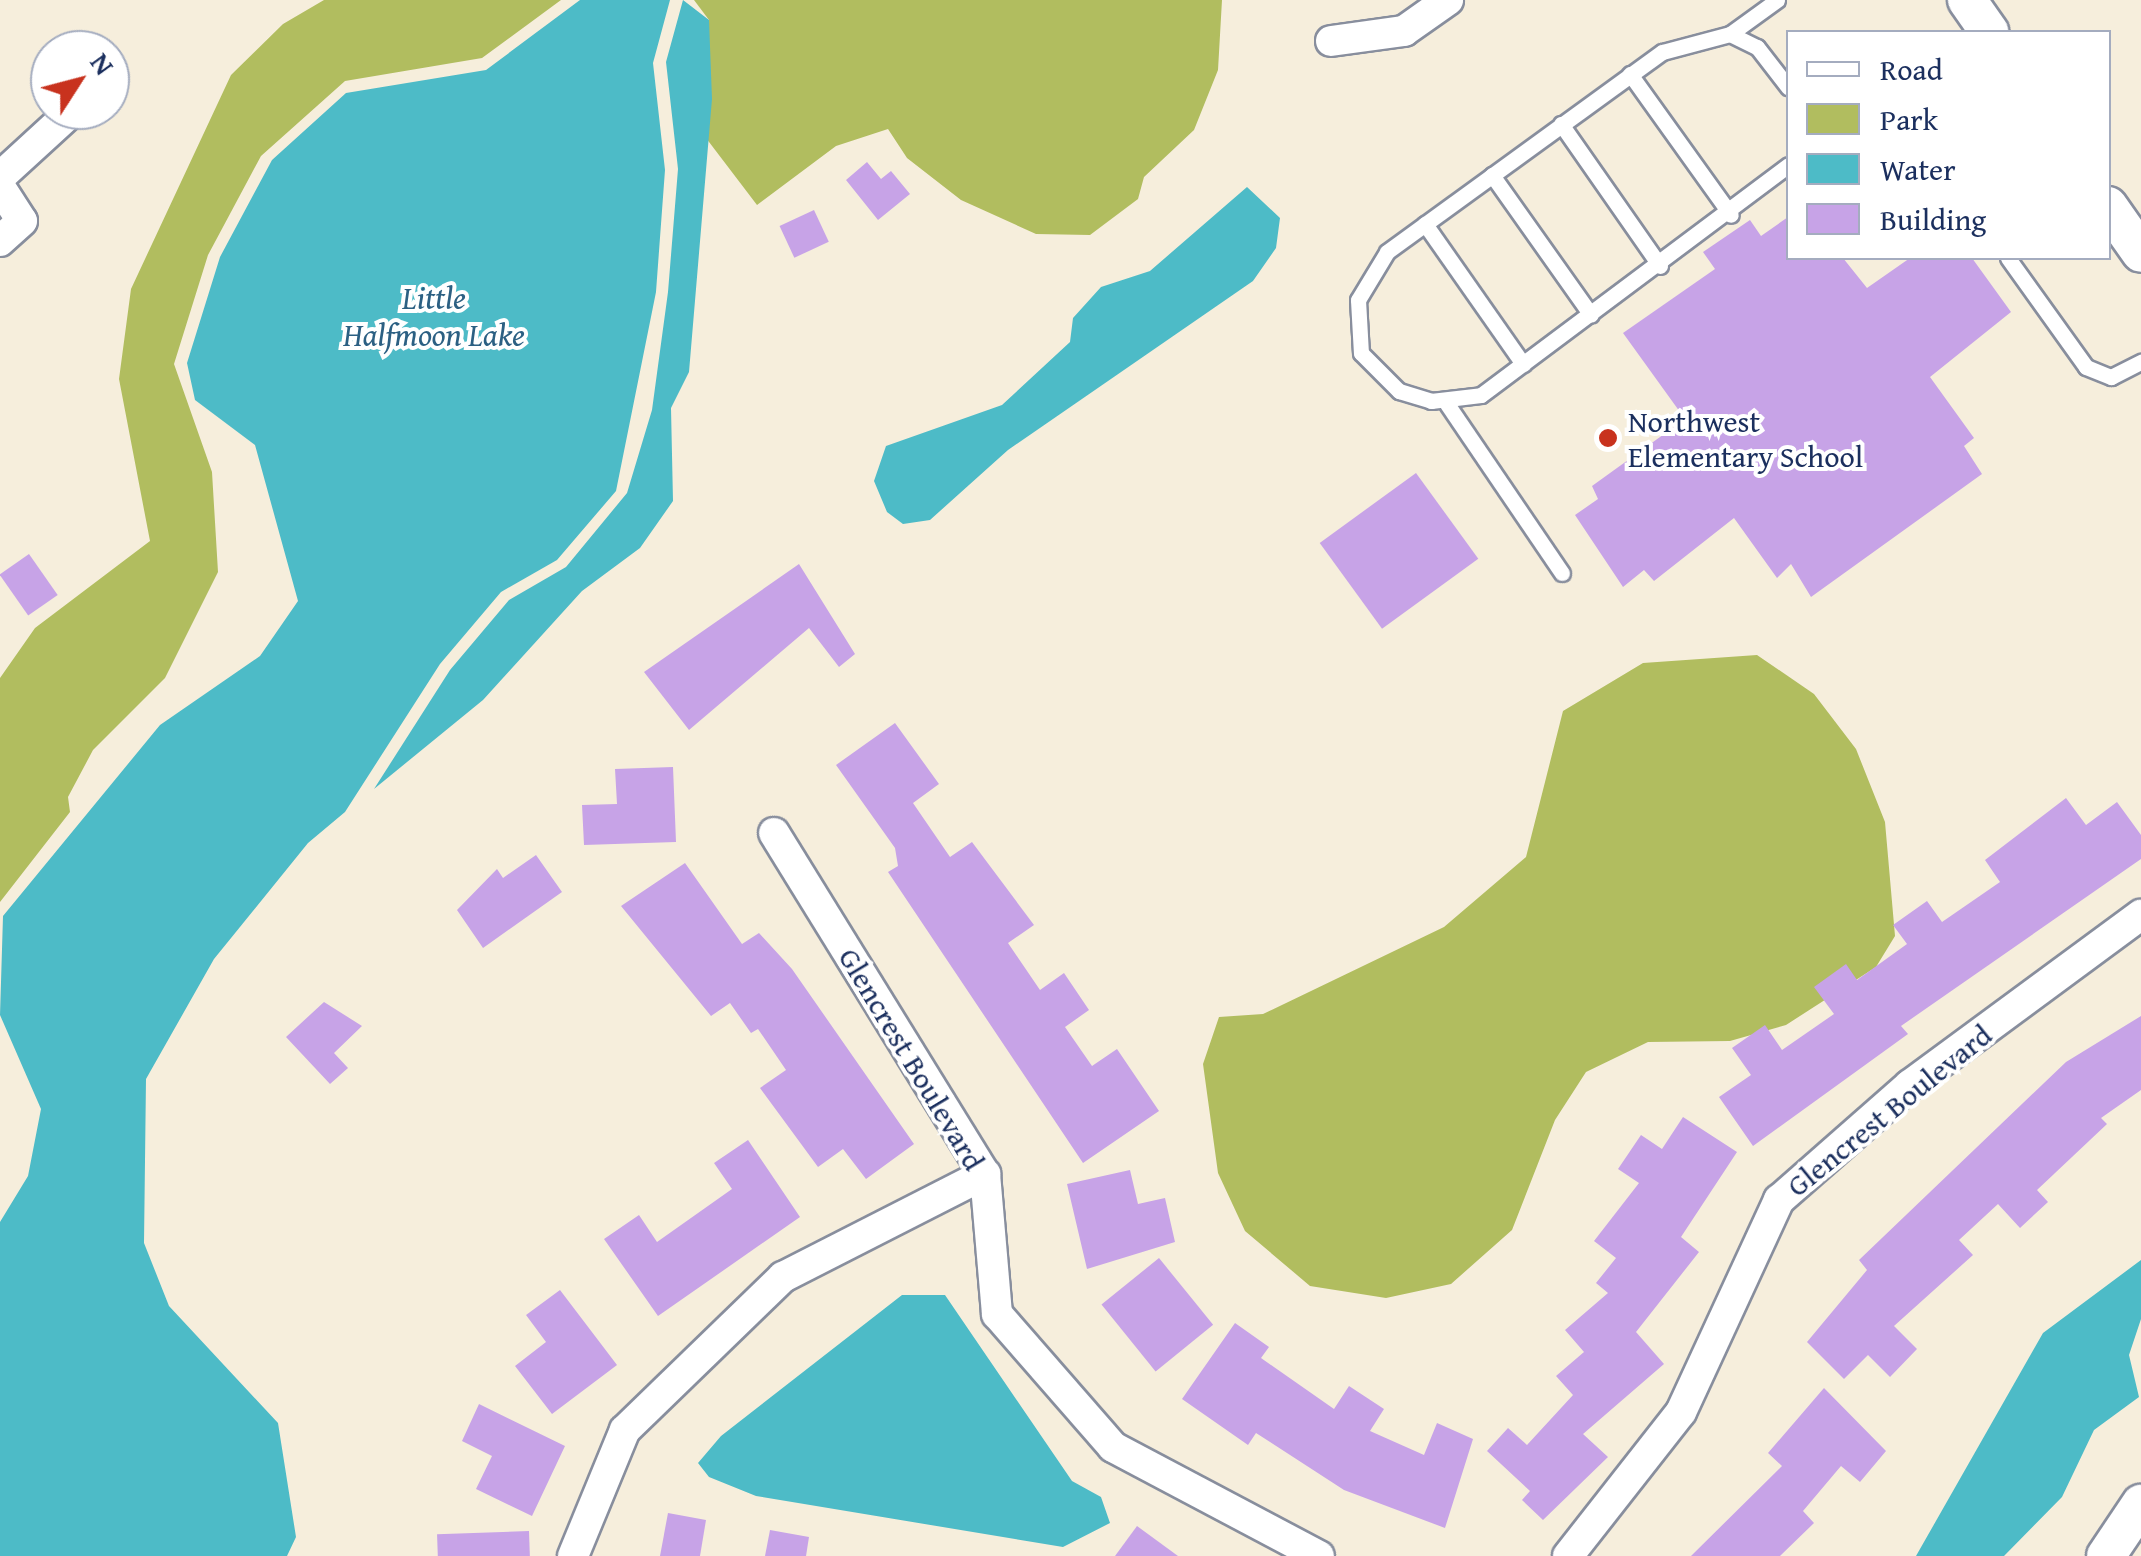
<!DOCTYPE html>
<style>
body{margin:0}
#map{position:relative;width:2141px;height:1556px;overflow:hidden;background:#f6eedc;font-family:"Gentium Book Plus",serif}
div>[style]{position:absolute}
.green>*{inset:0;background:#b1bd5f}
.water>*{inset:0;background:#4dbbc7}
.building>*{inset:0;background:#c7a3e7;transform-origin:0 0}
.roads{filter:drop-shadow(2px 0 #888e9d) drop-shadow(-2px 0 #888e9d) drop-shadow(0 2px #888e9d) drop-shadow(0 -2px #888e9d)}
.service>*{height:15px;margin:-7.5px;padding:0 7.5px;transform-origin:7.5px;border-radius:7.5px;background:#fff}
.minor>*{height:30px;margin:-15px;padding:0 15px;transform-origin:15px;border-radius:15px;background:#fff}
.tertiary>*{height:38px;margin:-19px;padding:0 19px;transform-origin:19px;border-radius:19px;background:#fff}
.dots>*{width:28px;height:28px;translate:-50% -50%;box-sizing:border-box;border:5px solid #fff;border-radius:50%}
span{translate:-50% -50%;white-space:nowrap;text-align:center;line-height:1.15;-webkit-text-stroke:8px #fff;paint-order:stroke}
.poi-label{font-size:30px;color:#1b2f5e}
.left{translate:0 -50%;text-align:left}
.street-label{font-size:30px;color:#1b2f5e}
.water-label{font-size:32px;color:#2c6083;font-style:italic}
.legend{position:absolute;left:1786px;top:30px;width:325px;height:230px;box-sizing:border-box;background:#fff;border:2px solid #a4acbf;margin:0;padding:12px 18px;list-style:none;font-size:30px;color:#1b2f5e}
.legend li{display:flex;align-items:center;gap:20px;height:50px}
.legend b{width:50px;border:2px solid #a4acbf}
.north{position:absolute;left:30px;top:30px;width:100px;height:100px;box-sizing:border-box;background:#fff;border:2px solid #a4acbf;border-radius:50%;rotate:54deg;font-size:28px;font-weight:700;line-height:40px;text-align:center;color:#1b2f5e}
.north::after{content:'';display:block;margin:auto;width:35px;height:45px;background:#c8321e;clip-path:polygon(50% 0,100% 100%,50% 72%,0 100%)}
</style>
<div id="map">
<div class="green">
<i style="clip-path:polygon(324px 0,561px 0,482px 58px,345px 81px,261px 156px,208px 255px,174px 364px,212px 472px,218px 572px,165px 678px,93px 750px,68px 797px,70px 812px,0 902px,0 678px,35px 628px,150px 541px,119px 379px,131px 289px,231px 75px,283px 24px)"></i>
<i style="clip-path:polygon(694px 0,1222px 0,1218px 70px,1194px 130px,1144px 177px,1138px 199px,1090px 235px,1036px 234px,961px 200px,907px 158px,888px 129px,836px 146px,757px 205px,706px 138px,709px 20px)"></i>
<i style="clip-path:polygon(1757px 655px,1814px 694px,1856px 749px,1885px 822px,1895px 936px,1876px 967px,1786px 1025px,1730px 1041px,1648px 1042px,1586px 1072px,1555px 1120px,1512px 1230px,1451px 1284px,1386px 1298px,1310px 1286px,1245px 1231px,1218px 1173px,1203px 1064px,1219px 1017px,1263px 1014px,1444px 927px,1526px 857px,1563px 711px,1643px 663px)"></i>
</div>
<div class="water">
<i style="clip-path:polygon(580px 0,670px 0,653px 63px,665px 170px,656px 292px,616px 491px,557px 560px,501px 592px,440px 664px,345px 812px,308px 843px,214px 959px,146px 1079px,144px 1243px,169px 1306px,278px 1423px,296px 1537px,287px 1556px,0 1556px,0 1222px,28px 1176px,41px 1109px,0 1015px,3px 916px,160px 725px,260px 656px,298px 601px,255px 445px,195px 400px,187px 363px,220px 257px,272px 160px,346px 93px,486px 70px)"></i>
<i style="clip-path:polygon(683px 0,709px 20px,712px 99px,689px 372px,671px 408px,673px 501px,640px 548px,582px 591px,483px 700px,374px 789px,450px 670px,509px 600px,566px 567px,627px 493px,652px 410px,668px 292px,678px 169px,666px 62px)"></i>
<i style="clip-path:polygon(1247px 187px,1280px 218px,1276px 248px,1253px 281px,1008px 450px,930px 520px,903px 524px,887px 512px,874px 481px,886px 446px,1002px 405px,1070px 342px,1073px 318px,1101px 287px,1150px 271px)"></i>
<i style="clip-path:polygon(2141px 1260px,2141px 1319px,2129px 1355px,2139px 1397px,2094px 1430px,2062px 1497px,2004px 1556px,1916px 1556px,2043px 1333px)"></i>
<i style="clip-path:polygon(902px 1295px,945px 1295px,1072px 1481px,1101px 1497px,1110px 1523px,1063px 1547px,756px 1496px,709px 1477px,698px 1463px,721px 1436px)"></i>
</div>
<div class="building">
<i style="clip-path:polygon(867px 162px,881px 179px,891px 171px,910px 194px,878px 220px,846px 180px)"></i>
<i style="left:814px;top:210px;width:35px;height:38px;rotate:65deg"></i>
<i style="clip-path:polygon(1788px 217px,1788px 258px,1843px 258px,1867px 288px,1910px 258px,1972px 258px,2011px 312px,1930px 377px,1974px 438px,1964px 446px,1982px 474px,1811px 597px,1791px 564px,1777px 578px,1734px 518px,1654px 581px,1644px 570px,1623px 587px,1575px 515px,1598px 499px,1592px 486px,1685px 419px,1623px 333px,1715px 269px,1703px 252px,1750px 220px,1761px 236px)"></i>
<i style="left:1416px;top:473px;width:106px;height:119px;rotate:54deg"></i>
<i style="left:29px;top:554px;width:50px;height:36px;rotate:55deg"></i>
<i style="clip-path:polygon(799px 564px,855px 654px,839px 667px,809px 628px,689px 730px,644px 672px)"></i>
<i style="clip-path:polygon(895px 723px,939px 784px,913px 803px,950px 857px,972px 842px,1034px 925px,1008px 943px,1040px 990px,1064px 973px,1089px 1010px,1065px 1027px,1092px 1066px,1117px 1049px,1159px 1111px,1083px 1163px,888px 872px,898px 866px,895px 848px,836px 765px)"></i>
<i style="clip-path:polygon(673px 767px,676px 842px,584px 845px,582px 805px,617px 804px,615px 769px)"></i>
<i style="clip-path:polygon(2066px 798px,2086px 825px,2117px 802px,2141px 835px,2141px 859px,1901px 1026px,1908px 1034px,1753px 1146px,1719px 1097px,1751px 1075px,1732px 1048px,1765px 1025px,1782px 1050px,1834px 1014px,1814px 987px,1846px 964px,1857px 980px,1907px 944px,1893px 925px,1927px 901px,1942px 922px,2000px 882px,1985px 860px)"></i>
<i style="clip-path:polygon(536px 855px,562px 892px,483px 948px,457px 910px,497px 869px,503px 878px)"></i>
<i style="clip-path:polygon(685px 863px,742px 944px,759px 933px,792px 969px,914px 1144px,866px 1179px,843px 1149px,818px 1167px,760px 1088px,786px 1070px,758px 1029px,751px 1033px,730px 1003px,711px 1016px,621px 906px)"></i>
<i style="clip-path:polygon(324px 1002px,362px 1026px,334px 1053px,348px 1068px,330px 1084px,286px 1037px)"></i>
<i style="clip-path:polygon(2141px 1016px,2141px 1090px,2101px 1118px,2107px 1124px,2037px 1190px,2048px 1202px,2020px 1228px,1998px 1204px,1959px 1240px,1973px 1255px,1894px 1326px,1917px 1349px,1890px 1377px,1868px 1355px,1844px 1379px,1807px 1342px,1867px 1270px,1859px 1260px,2066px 1062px)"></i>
<i style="clip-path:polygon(1683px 1117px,1737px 1152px,1681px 1237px,1699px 1252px,1636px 1332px,1664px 1364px,1583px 1434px,1608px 1457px,1543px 1520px,1522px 1500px,1530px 1491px,1487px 1451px,1508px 1428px,1527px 1445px,1573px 1395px,1556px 1376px,1584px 1352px,1565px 1330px,1608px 1293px,1596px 1283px,1616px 1258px,1594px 1241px,1639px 1183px,1618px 1169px,1641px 1135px,1662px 1149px)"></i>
<i style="clip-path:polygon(748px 1140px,800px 1217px,658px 1316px,604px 1239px,639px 1215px,657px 1242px,732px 1189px,714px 1163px)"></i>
<i style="clip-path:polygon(1130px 1170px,1138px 1204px,1165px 1198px,1175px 1242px,1087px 1269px,1067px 1184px)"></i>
<i style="left:1159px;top:1258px;width:86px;height:74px;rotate:51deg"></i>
<i style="clip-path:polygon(560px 1290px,617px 1365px,552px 1414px,515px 1366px,546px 1342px,526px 1315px)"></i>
<i style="clip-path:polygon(1235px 1323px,1269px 1347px,1261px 1358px,1334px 1409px,1349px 1386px,1384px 1409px,1370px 1431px,1424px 1455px,1437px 1423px,1473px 1439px,1445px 1528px,1344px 1490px,1256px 1433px,1248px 1445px,1182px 1399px)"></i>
<i style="clip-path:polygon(1824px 1388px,1886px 1451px,1860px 1482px,1841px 1466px,1803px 1511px,1814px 1523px,1780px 1556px,1691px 1556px,1782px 1466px,1768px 1453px)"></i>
<i style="clip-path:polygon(479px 1404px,565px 1446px,532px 1516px,476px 1489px,492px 1456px,462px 1441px)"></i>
<i style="clip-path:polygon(668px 1513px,706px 1520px,700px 1556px,660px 1556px)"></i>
<i style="clip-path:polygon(1137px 1526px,1178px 1556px,1115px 1556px)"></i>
<i style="clip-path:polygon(770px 1530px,809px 1537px,806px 1556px,765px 1556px)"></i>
<i style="left:529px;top:1531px;width:25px;height:92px;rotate:88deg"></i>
</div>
<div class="roads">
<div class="service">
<i style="left:1777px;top:0;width:58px;rotate:144.1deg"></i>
<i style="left:1730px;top:34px;width:70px;rotate:165.2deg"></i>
<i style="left:1662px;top:52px;width:340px;rotate:144deg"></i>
<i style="left:1387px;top:252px;width:56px;rotate:121.1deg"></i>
<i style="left:1358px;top:300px;width:53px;rotate:86.8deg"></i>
<i style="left:1361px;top:353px;width:54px;rotate:45deg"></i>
<i style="left:1399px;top:391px;width:34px;rotate:17deg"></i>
<i style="left:1431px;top:401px;width:50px;rotate:-6.8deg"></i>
<i style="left:1481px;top:395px;width:384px;rotate:-36.8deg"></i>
<i style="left:1730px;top:34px;width:30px;rotate:26deg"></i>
<i style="left:1757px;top:47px;width:51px;rotate:52.2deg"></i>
<i style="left:1630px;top:74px;width:173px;rotate:54.4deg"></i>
<i style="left:1561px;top:124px;width:173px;rotate:55.1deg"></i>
<i style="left:1492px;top:175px;width:171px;rotate:54.7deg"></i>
<i style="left:1425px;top:224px;width:171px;rotate:55deg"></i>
<i style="left:2008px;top:258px;width:134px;rotate:54.4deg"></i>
<i style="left:2086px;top:367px;width:27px;rotate:22deg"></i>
<i style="left:2111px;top:377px;width:34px;rotate:-27deg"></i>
<i style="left:1445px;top:401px;width:208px;rotate:55.8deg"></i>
</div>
<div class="minor">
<i style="left:1331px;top:41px;width:74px;rotate:-7.8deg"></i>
<i style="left:1404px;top:31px;width:54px;rotate:-35.2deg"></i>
<i style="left:0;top:177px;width:99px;rotate:-42.5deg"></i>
<i style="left:0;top:187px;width:40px;rotate:57.1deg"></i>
<i style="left:22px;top:221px;width:30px;rotate:138deg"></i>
<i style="left:774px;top:833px;width:401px;rotate:58.3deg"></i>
<i style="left:985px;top:1174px;width:141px;rotate:85.1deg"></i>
<i style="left:997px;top:1314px;width:176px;rotate:48.9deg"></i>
<i style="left:1113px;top:1447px;width:233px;rotate:27.9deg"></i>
<i style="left:573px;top:1556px;width:136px;rotate:-67.6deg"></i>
<i style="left:625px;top:1430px;width:220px;rotate:-44.1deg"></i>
<i style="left:783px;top:1277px;width:227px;rotate:-27deg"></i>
<i style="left:1568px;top:1556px;width:183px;rotate:-51.9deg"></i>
<i style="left:1681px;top:1412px;width:234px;rotate:-65.2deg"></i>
<i style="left:1779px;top:1200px;width:174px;rotate:-41.3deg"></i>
<i style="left:1910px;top:1085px;width:287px;rotate:-36.4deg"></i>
</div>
<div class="tertiary">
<i style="left:1967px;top:0;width:39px;rotate:55deg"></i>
<i style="left:2108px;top:206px;width:57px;rotate:54.9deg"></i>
<i style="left:2106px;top:1556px;width:63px;rotate:-56.1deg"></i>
</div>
</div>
<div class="dots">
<i style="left:1608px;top:438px;background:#c8321e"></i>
</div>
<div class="poi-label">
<span class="left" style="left:1628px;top:438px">Northwest<br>Elementary School</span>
</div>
<div class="street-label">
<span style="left:912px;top:1059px;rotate:59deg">Glencrest Boulevard</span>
<span style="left:1889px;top:1110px;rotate:-39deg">Glencrest Boulevard</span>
</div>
<div class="water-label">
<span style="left:434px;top:317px">Little<br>Halfmoon Lake</span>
</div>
<ul class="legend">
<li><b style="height:12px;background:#fff"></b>Road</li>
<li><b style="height:28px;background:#b1bd5f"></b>Park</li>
<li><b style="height:28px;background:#4dbbc7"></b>Water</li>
<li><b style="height:28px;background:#c7a3e7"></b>Building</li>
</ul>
<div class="north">N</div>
</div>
